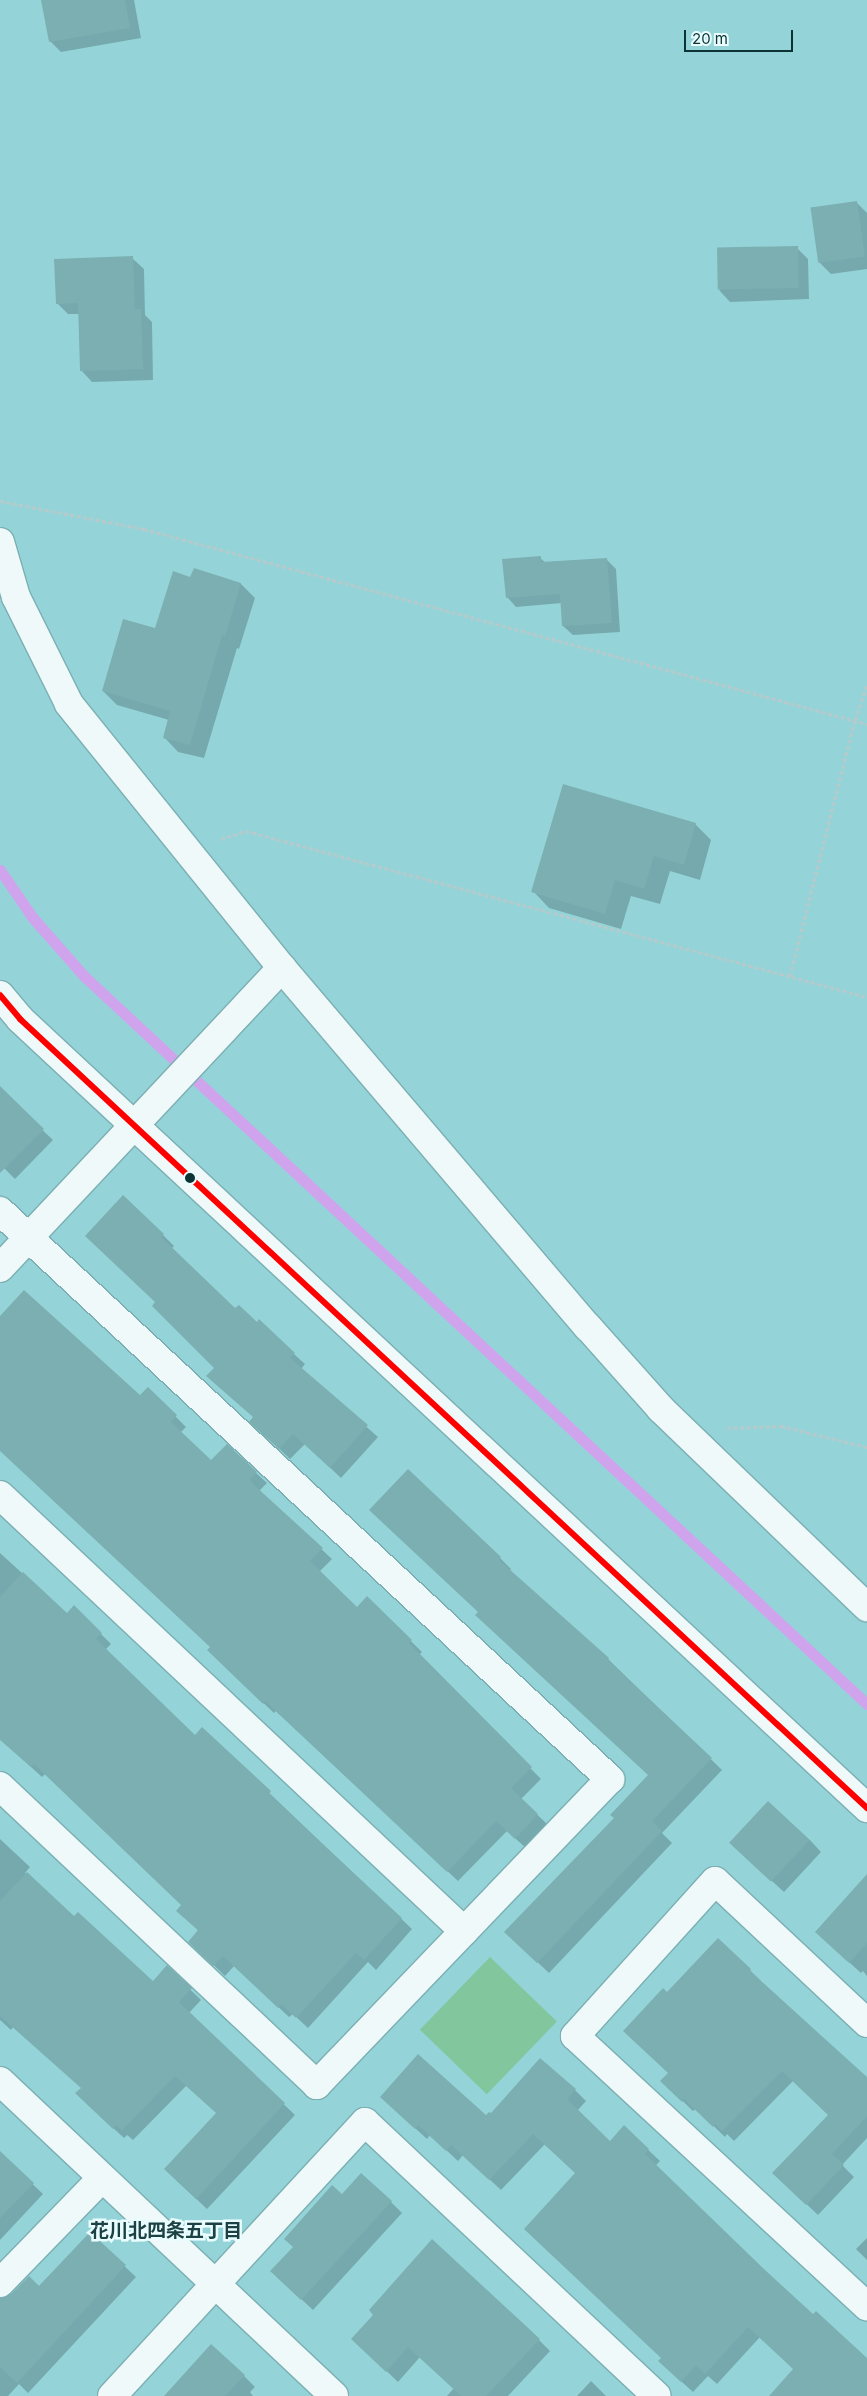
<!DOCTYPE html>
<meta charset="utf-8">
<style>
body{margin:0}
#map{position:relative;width:867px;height:2396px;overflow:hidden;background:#94d4d9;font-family:Inter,"Noto Sans JP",sans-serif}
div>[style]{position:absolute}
.green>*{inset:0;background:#82c69e;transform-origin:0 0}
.shadow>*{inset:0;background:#0003}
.stream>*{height:11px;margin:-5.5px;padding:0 5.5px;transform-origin:5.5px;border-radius:5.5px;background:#cfa4ec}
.building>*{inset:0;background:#7cafb2;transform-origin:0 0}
.path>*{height:3px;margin-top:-1.5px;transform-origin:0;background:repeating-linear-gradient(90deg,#b7cacb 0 4px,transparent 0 6.5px)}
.roads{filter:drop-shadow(1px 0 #7bafb3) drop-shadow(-1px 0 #7bafb3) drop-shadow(0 1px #7bafb3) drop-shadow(0 -1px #7bafb3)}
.street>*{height:28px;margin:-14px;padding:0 14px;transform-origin:14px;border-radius:14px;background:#eff9f9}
.secondary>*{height:28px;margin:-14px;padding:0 14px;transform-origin:14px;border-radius:14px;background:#eff9f9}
.bus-1>*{height:6px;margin:-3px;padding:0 3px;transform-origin:3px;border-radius:3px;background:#f00}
.dots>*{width:14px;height:14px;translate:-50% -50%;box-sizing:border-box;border:2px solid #e9fdfe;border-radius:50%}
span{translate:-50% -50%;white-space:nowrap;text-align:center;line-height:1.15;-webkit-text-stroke:5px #e9fdfe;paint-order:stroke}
.neighbourhood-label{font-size:19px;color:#1c4144;font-weight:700}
.scale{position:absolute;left:684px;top:30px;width:109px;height:22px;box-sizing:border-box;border:2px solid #0c3336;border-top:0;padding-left:6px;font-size:15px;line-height:18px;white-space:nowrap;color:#0c3336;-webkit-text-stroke:4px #e9fdfe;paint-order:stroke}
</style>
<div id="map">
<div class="green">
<i style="left:490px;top:1957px;width:93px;height:101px;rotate:44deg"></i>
</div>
<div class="shadow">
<i style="clip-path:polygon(42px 0,134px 0,141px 38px,61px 52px,50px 41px)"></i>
<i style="clip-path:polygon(857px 203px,867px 213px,867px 269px,831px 274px,820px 263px)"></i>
<i style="clip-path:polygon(797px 248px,808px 259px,809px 299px,730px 302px,719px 290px)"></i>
<i style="clip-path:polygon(132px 258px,144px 269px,145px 315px,152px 322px,153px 380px,92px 382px,81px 370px,80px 314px,68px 314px,57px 303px)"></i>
<i style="clip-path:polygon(540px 558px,546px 563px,607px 560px,616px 569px,620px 632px,573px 635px,563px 626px,562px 603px,516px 607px,507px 597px)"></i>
<i style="clip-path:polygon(194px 570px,241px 584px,255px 598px,239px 649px,237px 648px,204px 758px,178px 752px,164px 737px,169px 720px,117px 705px,103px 691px,156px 630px,191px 579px)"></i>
<i style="clip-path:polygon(695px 824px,711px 840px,700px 880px,670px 871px,660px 904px,631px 896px,621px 929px,549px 908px,533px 891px)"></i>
<i style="clip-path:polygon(0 1090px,53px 1140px,15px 1179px,0 1164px)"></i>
<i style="clip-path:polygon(163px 1235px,174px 1246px,172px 1248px,235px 1310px,257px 1323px,294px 1354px,305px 1364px,301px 1369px,378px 1437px,341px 1478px,305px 1444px,290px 1459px,262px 1432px,254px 1418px,216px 1368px,157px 1303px,98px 1247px)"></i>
<i style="clip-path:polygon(0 1321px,140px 1397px,148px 1389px,186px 1427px,180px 1433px,211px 1462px,256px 1473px,267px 1483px,260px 1490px,262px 1494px,332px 1559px,319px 1572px,357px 1609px,367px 1598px,422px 1652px,419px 1655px,541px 1779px,521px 1799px,548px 1825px,526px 1848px,507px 1831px,458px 1881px,276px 1711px,274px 1713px,219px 1661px,212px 1647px,0 1450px)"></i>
<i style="clip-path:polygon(408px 1470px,500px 1558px,511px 1569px,510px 1571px,608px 1659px,722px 1770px,662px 1833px,672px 1843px,549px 1973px,517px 1943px,650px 1775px,480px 1612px)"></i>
<i style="clip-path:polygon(0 1553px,67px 1614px,74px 1607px,111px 1644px,105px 1650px,195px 1737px,202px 1729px,412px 1929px,376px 1970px,368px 1962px,308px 2028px,293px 2014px,289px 2017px,234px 1966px,225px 1976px,200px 1952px,199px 1931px,188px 1921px,183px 1906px,45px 1774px,42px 1777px,0 1739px)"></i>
<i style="clip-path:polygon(0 1839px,30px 1867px,25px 1873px,74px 1918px,153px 1983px,167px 1967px,201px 2000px,189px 2013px,295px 2115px,207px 2209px,176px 2180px,218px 2113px,187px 2085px,133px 2140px,127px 2135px,124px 2138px,87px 2104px,82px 2088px,13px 2027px,11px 2030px,0 2020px)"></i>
<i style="clip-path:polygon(810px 1840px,821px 1852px,784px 1892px,742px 1854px)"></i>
<i style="clip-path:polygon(867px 1899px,867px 1976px,863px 1971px,861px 1973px,828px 1943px)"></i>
<i style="clip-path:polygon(719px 1940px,761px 1981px,760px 1982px,867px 2079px,867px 2138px,842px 2165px,854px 2177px,818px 2215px,785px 2184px,829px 2115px,793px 2081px,734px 2141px,727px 2134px,725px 2137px,696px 2109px,693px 2111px,662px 2081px,670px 2073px,667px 1994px)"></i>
<i style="clip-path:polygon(575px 2090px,586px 2101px,577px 2111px,610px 2142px,624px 2127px,660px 2161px,655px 2166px,764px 2271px,813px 2315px,867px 2360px,867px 2396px,770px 2396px,795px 2369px,760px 2337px,717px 2384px,708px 2376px,693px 2392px,671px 2372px,663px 2358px,576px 2173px,545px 2144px,501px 2190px,463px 2155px,458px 2161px,430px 2135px,427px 2139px,393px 2108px,486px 2117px)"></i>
<i style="clip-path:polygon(0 2153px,43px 2194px,0 2240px)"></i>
<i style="clip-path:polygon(342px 2196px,391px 2202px,402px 2213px,313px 2310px,283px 2282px)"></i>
<i style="clip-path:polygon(90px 2234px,136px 2277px,28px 2393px,19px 2384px,8px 2396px,0 2396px,0 2326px)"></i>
<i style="clip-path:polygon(867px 2238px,867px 2260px,856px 2249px)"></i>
<i style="clip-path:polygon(353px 2339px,539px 2340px,550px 2351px,508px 2396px,447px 2396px,454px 2388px,420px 2357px,398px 2382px)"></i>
<i style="clip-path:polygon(244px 2376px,255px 2387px,250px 2392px,253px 2396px,172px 2396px)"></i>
<i style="clip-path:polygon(591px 2381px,606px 2396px,577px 2396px)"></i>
</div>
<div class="stream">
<i style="left:0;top:870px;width:58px;rotate:55.5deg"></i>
<i style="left:33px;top:918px;width:77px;rotate:48.7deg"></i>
<i style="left:84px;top:976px;width:1069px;rotate:42.92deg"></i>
</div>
<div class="building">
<i style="clip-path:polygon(41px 0,125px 0,130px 28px,49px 42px)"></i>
<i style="left:857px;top:201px;width:56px;height:47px;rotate:82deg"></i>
<i style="left:798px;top:246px;width:42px;height:81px;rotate:89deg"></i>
<i style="clip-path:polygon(133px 256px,135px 309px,141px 309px,143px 369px,80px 371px,78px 303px,56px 304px,54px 259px)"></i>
<i style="clip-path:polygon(541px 556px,541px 562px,607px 558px,612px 623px,562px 626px,560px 594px,506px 598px,502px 559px)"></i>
<i style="clip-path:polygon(194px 568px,241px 583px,225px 636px,222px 635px,190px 745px,163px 738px,170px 711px,102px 691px,123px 619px,155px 628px,173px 571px,190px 577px)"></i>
<i style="clip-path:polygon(563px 784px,696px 823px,684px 865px,654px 856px,644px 889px,615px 880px,605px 914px,531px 892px)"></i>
<i style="clip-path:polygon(0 1086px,44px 1129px,0 1173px)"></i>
<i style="clip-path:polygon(123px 1195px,164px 1234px,161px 1237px,235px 1308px,239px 1305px,257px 1322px,259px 1319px,295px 1353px,290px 1358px,368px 1425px,330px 1468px,293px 1434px,279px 1449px,249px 1422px,253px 1417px,206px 1376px,214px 1368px,152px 1306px,155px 1302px,85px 1236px)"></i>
<i style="clip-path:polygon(24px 1290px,140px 1395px,148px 1387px,177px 1415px,171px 1422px,211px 1460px,227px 1444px,257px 1472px,250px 1479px,253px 1484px,323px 1548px,310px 1561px,357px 1607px,367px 1596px,412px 1640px,409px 1643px,532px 1767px,511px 1788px,538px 1814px,515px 1839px,496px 1821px,447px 1872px,265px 1701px,263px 1704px,207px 1650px,210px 1647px,0 1451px,0 1316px)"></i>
<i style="clip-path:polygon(408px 1469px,501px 1557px,499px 1560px,609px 1658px,608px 1660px,712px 1758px,652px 1821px,662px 1831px,537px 1963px,504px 1932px,614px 1818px,610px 1815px,648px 1775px,475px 1615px,478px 1612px,369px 1510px)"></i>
<i style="clip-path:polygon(23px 1572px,67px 1613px,74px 1605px,102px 1633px,96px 1639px,195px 1735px,202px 1727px,271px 1791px,269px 1794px,402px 1918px,364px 1960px,356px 1953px,296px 2018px,281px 2004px,278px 2008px,223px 1956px,213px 1966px,188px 1942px,198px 1930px,176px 1911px,181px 1905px,34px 1764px,31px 1767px,0 1740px,0 1597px)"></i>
<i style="left:768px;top:1801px;width:57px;height:57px;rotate:43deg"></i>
<i style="clip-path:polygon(27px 1872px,74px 1916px,78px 1912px,153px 1981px,167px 1965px,192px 1988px,179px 2002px,285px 2103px,196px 2199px,164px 2169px,216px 2113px,175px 2076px,122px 2130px,116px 2125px,113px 2129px,75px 2093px,81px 2088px,0 2016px,0 1901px)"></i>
<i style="clip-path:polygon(867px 1874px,867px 1943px,849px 1963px,815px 1932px)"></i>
<i style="clip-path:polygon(718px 1938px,751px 1969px,750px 1971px,867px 2077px,867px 2116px,832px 2154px,844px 2165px,806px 2205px,772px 2173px,828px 2115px,782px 2071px,722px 2131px,715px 2124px,713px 2127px,684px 2099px,682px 2102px,660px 2081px,668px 2073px,623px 2031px,663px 1988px,667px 1992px)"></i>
<i style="clip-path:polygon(418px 2054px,486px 2115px,489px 2112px,491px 2113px,540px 2058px,576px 2089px,567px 2099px,610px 2141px,624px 2125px,649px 2149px,645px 2154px,765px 2270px,813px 2314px,816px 2311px,867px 2358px,867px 2396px,769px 2396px,793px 2369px,748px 2327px,705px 2374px,696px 2365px,681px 2382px,658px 2361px,661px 2358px,524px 2229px,575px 2173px,533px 2134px,489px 2180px,451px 2145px,446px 2151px,418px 2125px,415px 2129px,380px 2097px)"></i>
<i style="clip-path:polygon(0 2151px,34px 2183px,0 2218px)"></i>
<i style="clip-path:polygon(361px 2173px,392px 2201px,301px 2300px,270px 2271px,293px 2247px,284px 2239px,332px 2185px,342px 2194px)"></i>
<i style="clip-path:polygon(90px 2232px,126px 2265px,17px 2383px,0 2367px,0 2298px,11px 2294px,29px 2276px,39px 2286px)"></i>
<i style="clip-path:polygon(432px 2239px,540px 2339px,486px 2396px,461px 2396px,408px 2347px,386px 2372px,351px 2339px,373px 2315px,369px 2310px)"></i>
<i style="clip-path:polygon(211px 2344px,245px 2375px,225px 2396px,164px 2396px)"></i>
</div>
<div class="path">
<i style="left:0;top:501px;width:147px;rotate:11deg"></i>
<i style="left:144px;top:529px;width:749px;rotate:15.09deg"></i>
<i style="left:221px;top:839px;width:26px;rotate:-18deg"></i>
<i style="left:246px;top:831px;width:643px;rotate:14.97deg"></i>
<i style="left:790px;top:976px;width:264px;rotate:-75.8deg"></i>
<i style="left:855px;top:720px;width:36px;rotate:-71deg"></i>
<i style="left:727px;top:1428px;width:54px;rotate:-2.1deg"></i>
<i style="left:781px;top:1426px;width:89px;rotate:13.7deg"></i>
</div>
<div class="roads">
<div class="street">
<i style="left:0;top:542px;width:57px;rotate:73.8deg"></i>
<i style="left:16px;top:597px;width:119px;rotate:63.6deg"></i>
<i style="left:69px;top:704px;width:339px;rotate:51.1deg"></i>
<i style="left:282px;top:968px;width:472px;rotate:49.6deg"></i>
<i style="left:588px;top:1327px;width:110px;rotate:48.3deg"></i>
<i style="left:661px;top:1409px;width:286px;rotate:43.9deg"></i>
<i style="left:0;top:1211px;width:834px;rotate:42.96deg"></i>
<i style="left:610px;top:1779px;width:424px;rotate:133.8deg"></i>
<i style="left:317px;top:2085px;width:436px;rotate:-136.7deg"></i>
<i style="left:0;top:1268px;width:412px;rotate:-46.8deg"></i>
<i style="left:0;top:1495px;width:637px;rotate:43.22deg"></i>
<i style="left:867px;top:2023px;width:208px;rotate:-136.9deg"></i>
<i style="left:715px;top:1881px;width:209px;rotate:132.1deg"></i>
<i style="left:575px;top:2036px;width:398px;rotate:42.8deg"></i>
<i style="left:0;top:2081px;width:459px;rotate:43.3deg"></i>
<i style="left:0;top:2283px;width:146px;rotate:-45.8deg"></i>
<i style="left:112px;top:2396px;width:373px;rotate:-47.3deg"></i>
<i style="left:365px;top:2122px;width:400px;rotate:43.2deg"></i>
</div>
<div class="secondary">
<i style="left:0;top:995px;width:31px;rotate:50deg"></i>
<i style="left:20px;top:1019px;width:1158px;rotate:42.97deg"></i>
</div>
</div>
<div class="bus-1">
<i style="left:0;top:995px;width:31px;rotate:50deg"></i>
<i style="left:20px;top:1019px;width:1158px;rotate:42.97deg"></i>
</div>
<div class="dots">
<i style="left:190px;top:1178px;background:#0c3336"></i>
</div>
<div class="neighbourhood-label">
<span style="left:166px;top:2231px">花川北四条五丁目</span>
</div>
<div class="scale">20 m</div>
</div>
